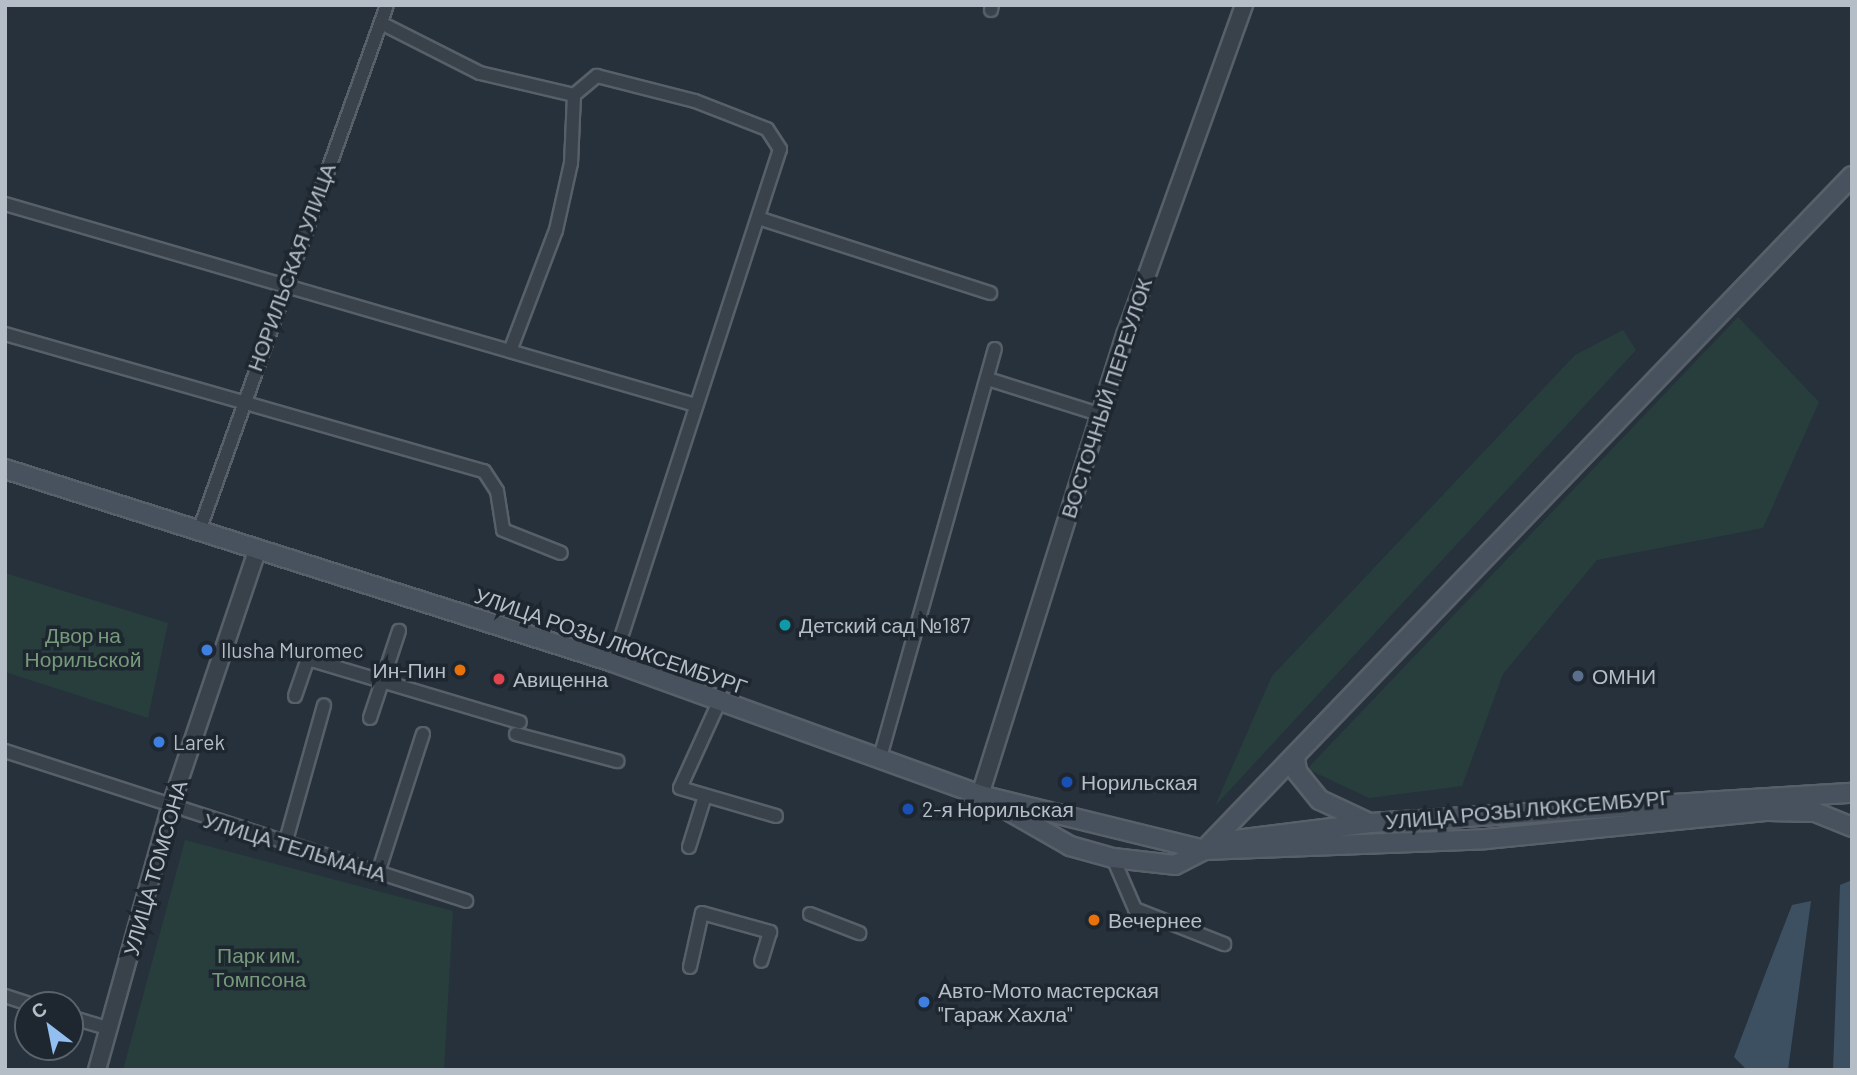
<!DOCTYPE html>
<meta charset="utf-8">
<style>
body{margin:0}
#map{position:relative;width:1857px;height:1075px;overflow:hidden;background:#26313b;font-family:Barlow,sans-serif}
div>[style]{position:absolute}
.green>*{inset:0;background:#283e3d}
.water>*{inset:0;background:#3d5062}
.roads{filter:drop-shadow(2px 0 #576069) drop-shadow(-2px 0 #576069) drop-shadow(0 2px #576069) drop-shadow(0 -2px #576069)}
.minor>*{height:12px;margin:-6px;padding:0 6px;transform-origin:6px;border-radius:6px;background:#39424b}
.tertiary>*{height:16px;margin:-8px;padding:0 8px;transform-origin:8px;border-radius:8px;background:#39424b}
.secondary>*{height:18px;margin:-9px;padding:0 9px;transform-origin:9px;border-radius:9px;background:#48525e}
.dots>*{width:19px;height:19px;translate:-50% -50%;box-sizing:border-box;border:4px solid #1e2730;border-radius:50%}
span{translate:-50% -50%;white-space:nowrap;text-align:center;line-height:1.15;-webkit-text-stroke:7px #1e2730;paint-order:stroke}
.street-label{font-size:21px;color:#b5bdc7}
.poi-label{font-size:21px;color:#b5bdc7}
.left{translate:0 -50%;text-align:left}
.right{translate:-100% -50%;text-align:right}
.park-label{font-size:21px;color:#759a7a}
.frame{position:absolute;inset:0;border:7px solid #b5bdc7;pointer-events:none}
.north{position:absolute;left:14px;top:991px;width:70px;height:70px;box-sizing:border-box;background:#1e2730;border:2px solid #5a636c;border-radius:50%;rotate:328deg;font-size:19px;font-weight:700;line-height:28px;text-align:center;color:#b5bdc7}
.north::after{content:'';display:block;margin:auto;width:24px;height:32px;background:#92bfef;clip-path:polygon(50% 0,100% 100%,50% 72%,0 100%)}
</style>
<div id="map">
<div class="green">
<i style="clip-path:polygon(1738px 317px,1819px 402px,1763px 528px,1597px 560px,1503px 674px,1462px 786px,1369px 798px,1307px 769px)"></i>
<i style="clip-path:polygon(1623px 330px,1636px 350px,1215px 806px,1272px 676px,1575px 355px)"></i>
<i style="clip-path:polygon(5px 573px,168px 623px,148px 718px,5px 672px)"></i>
<i style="clip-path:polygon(185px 840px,453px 911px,444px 1070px,123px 1070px)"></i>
</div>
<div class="water">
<i style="clip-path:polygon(1852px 880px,1852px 1070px,1833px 1070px,1840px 885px)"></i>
<i style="clip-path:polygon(1811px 901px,1788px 1070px,1747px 1070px,1734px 1057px,1766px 972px,1792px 905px)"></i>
</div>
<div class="roads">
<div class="minor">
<i style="left:991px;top:10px;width:5px;rotate:-79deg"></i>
<i style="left:381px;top:23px;width:111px;rotate:26.8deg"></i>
<i style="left:480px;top:73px;width:97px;rotate:13.2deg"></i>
<i style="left:574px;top:95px;width:68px;rotate:92.5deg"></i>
<i style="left:571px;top:163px;width:69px;rotate:102.6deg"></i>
<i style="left:556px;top:230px;width:129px;rotate:110.8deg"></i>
<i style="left:574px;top:95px;width:30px;rotate:-40deg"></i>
<i style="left:597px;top:76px;width:101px;rotate:14.3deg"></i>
<i style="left:695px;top:101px;width:77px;rotate:21.3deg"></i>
<i style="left:767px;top:129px;width:24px;rotate:57deg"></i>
<i style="left:780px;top:149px;width:539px;rotate:108.03deg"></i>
<i style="left:5px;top:204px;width:719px;rotate:16.24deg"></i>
<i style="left:758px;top:218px;width:244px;rotate:17.9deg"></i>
<i style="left:5px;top:334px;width:498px;rotate:16deg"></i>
<i style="left:484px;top:471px;width:24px;rotate:57deg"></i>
<i style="left:497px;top:491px;width:39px;rotate:81deg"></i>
<i style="left:503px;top:530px;width:62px;rotate:21.6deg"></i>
<i style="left:988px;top:379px;width:116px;rotate:17.5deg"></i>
<i style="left:199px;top:531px;width:559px;rotate:-70.33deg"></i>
<i style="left:295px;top:696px;width:39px;rotate:-71deg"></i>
<i style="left:308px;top:659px;width:221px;rotate:16.6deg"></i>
<i style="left:719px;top:702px;width:94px;rotate:114.4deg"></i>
<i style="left:680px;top:788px;width:100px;rotate:16.3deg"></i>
<i style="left:370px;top:718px;width:92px;rotate:-71.6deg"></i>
<i style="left:516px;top:734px;width:105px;rotate:15deg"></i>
<i style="left:5px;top:751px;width:485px;rotate:18deg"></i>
<i style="left:879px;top:761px;width:428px;rotate:-74.3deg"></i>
<i style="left:285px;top:844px;width:144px;rotate:-74.3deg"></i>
<i style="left:689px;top:847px;width:53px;rotate:-72.6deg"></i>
<i style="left:1113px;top:858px;width:56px;rotate:66.7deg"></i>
<i style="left:1135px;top:909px;width:96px;rotate:21.5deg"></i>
<i style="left:378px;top:873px;width:146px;rotate:-72.1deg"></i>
<i style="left:810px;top:914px;width:53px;rotate:21.2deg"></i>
<i style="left:690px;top:967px;width:55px;rotate:-77.5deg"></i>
<i style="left:702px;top:913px;width:71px;rotate:15.6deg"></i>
<i style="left:770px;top:932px;width:30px;rotate:107deg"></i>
<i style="left:5px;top:996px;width:29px;rotate:18deg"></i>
<i style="left:70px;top:1017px;width:42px;rotate:16.7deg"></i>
</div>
<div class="tertiary">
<i style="left:980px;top:795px;width:485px;rotate:-72.5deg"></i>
<i style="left:1126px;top:333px;width:349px;rotate:-70.2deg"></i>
<i style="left:97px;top:1070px;width:272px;rotate:-74.4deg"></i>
<i style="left:170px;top:808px;width:274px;rotate:-71.3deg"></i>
</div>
<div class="secondary">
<i style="left:5px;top:469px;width:638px;rotate:17.61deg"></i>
<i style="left:613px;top:662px;width:390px;rotate:19.9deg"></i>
<i style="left:980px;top:795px;width:231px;rotate:13.8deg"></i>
<i style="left:1204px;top:850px;width:282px;rotate:-2.2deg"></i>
<i style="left:1486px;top:839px;width:283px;rotate:-5.7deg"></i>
<i style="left:1768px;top:811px;width:47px;rotate:1.2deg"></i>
<i style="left:1815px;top:812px;width:40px;rotate:22deg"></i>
<i style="left:1295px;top:757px;width:15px;rotate:82deg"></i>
<i style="left:1297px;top:772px;width:36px;rotate:51deg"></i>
<i style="left:1320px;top:800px;width:50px;rotate:25deg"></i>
<i style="left:1002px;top:807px;width:78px;rotate:29.8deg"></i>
<i style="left:1070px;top:846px;width:45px;rotate:15.6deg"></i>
<i style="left:1113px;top:858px;width:62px;rotate:6.4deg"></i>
<i style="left:1175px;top:865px;width:33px;rotate:-27deg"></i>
<i style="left:1204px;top:850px;width:935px;rotate:-46.13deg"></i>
<i style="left:1220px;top:842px;width:151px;rotate:-7.2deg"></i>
<i style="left:1370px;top:823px;width:483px;rotate:-3.6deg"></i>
</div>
</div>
<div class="dots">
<i style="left:785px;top:625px;background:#0f9aa8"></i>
<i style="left:207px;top:650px;background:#3f7fe0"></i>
<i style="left:460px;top:670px;background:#e8710a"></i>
<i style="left:1578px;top:676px;background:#5c6f8a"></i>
<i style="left:499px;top:679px;background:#e0444e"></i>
<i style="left:159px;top:742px;background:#3f7fe0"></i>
<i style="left:1067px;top:782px;background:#1a4fb4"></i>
<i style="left:908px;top:809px;background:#1a4fb4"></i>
<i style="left:1094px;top:920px;background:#e8710a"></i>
<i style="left:924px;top:1002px;background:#3f7fe0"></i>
</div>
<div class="street-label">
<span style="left:291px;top:267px;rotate:-70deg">НОРИЛЬСКАЯ УЛИЦА</span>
<span style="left:1106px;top:398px;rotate:-72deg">ВОСТОЧНЫЙ ПЕРЕУЛОК</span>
<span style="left:611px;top:641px;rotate:19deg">УЛИЦА РОЗЫ ЛЮКСЕМБУРГ</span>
<span style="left:1528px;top:809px;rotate:-5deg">УЛИЦА РОЗЫ ЛЮКСЕМБУРГ</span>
<span style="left:295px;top:847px;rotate:17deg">УЛИЦА ТЕЛЬМАНА</span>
<span style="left:155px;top:868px;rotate:-74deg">УЛИЦА ТОМСОНА</span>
</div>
<div class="poi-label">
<span class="left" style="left:799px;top:625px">Детский сад №187</span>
<span class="left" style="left:221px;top:650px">Ilusha Muromec</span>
<span class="right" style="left:446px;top:670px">Ин-Пин</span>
<span class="left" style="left:1592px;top:676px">ОМНИ</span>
<span class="left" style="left:513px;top:679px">Авиценна</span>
<span class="left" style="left:173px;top:742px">Larek</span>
<span class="left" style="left:1081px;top:782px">Норильская</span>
<span class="left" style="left:922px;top:809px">2-я Норильская</span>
<span class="left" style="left:1108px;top:920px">Вечернее</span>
<span class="left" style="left:938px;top:1002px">Авто-Мото мастерская<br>"Гараж Хахла"</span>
</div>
<div class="park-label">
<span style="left:83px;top:647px">Двор на<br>Норильской</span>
<span style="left:259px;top:967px">Парк им.<br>Томпсона</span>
</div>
<div class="frame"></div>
<div class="north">С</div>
</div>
